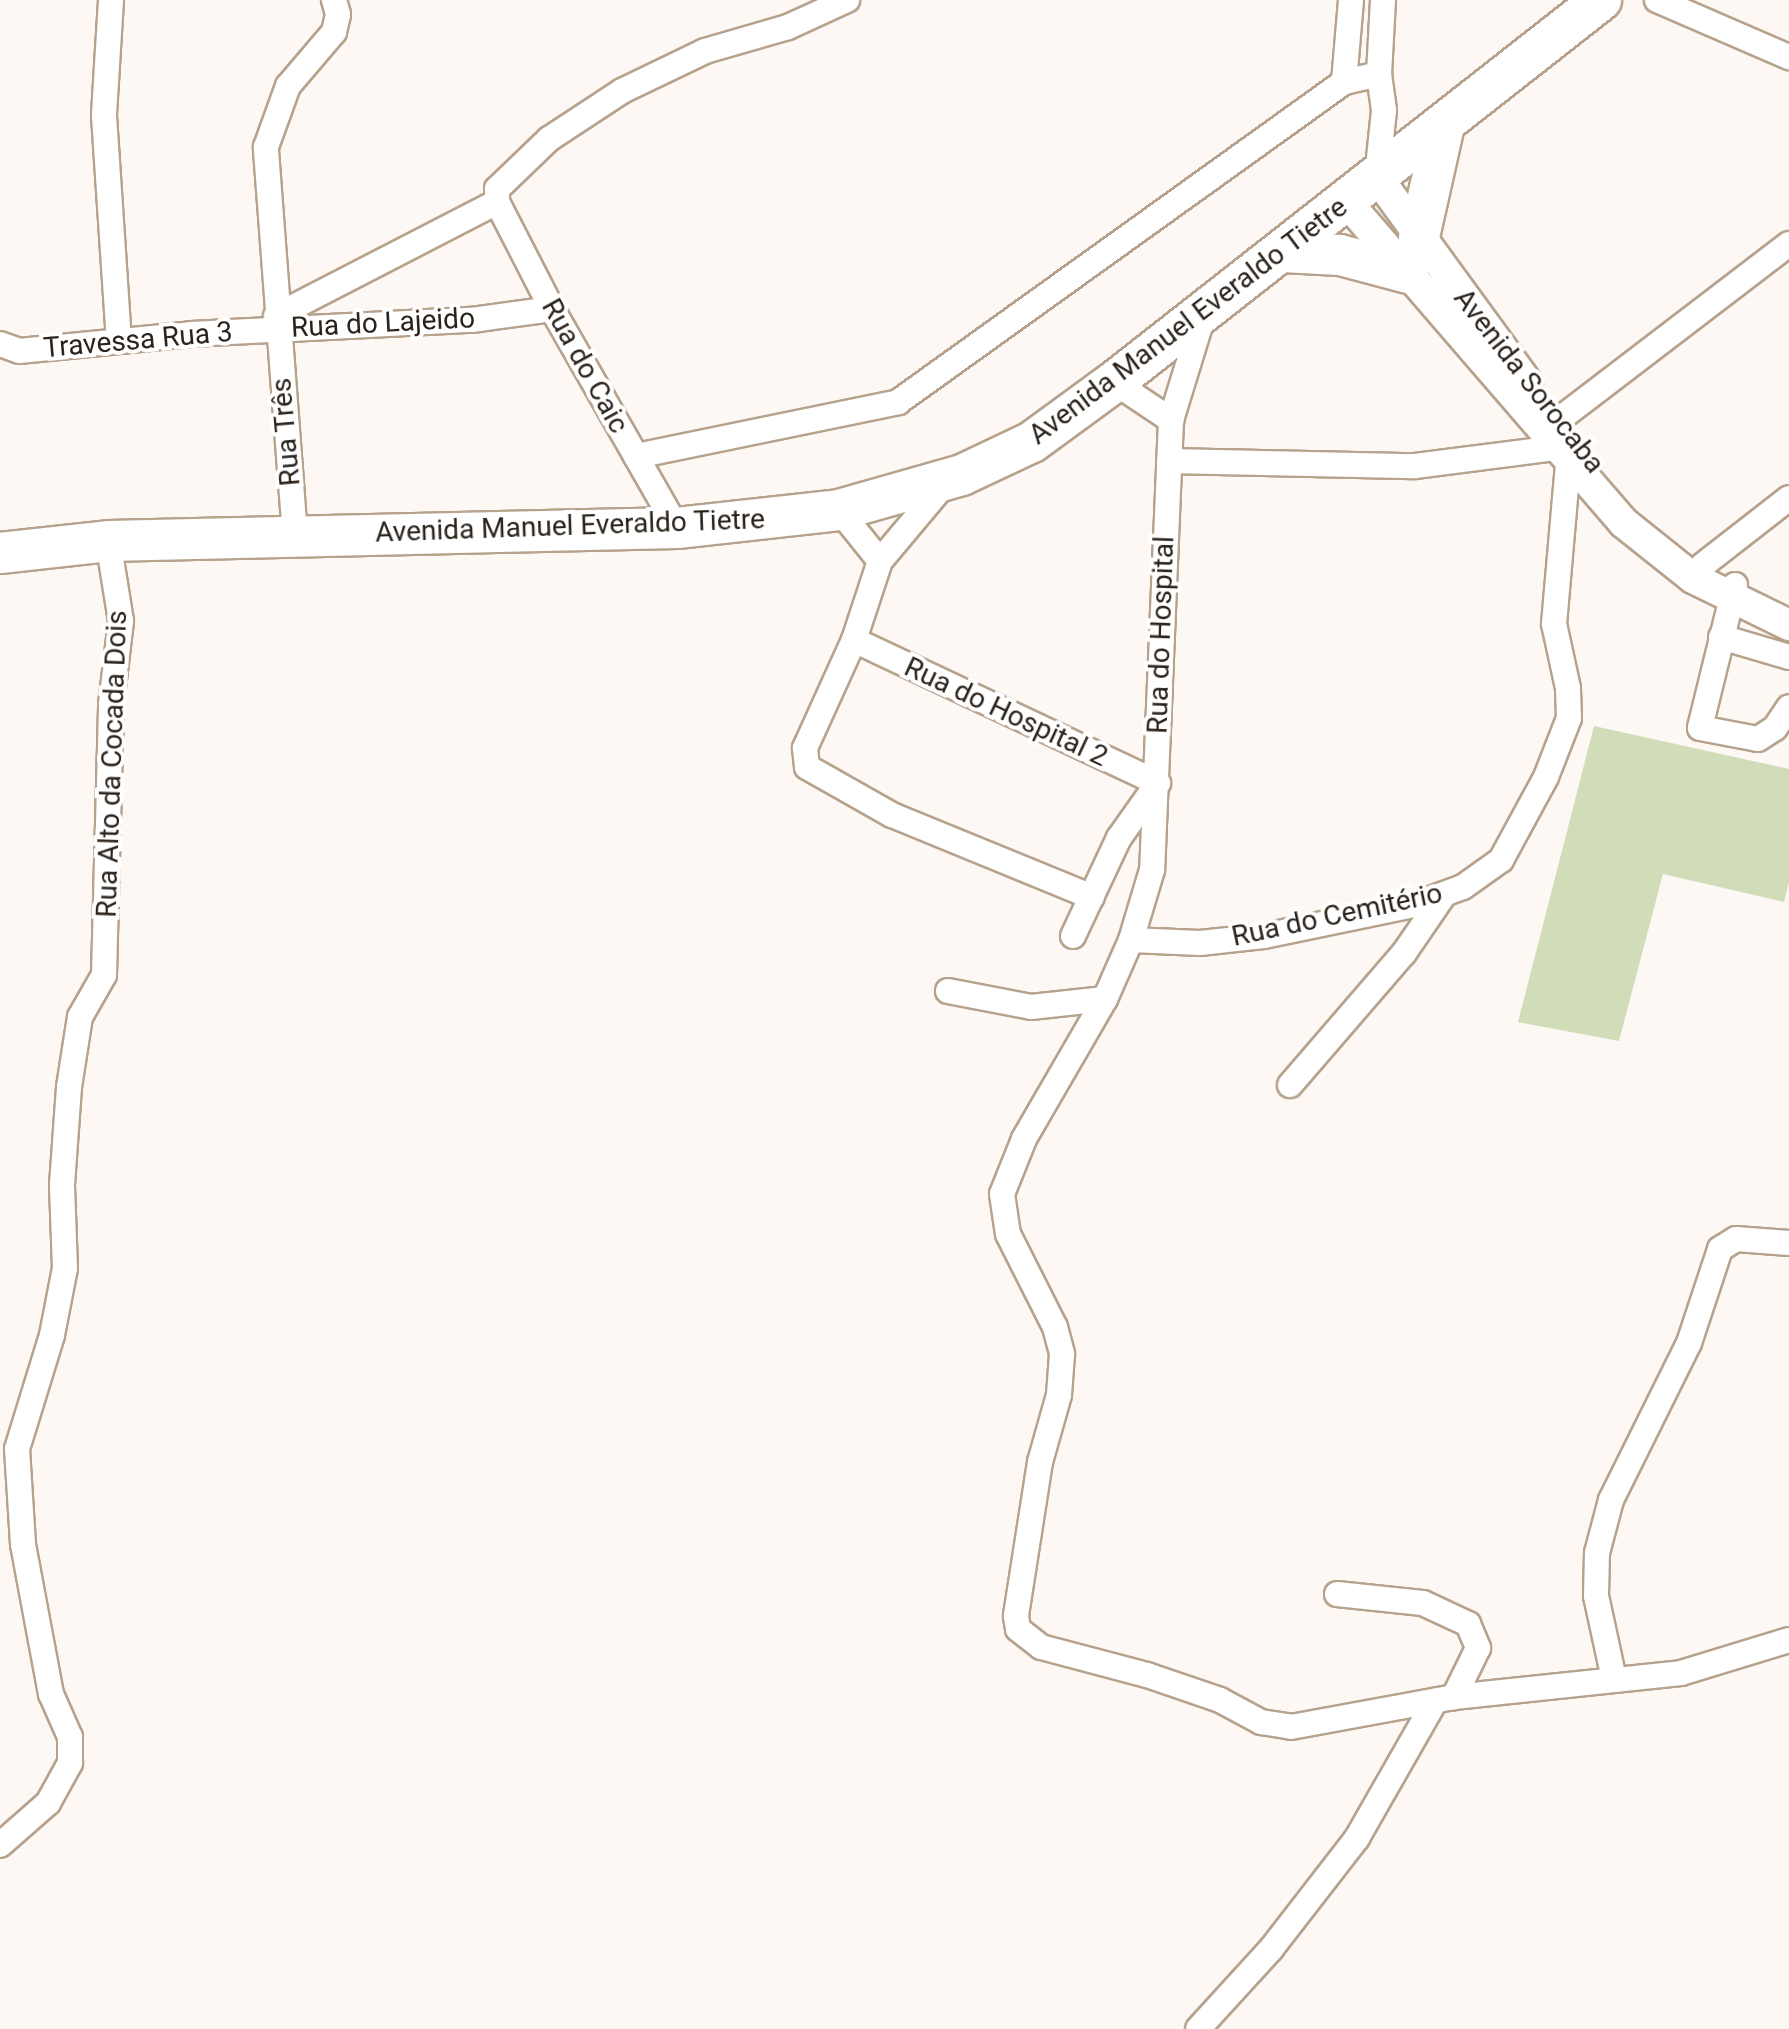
<!DOCTYPE html>
<meta charset="utf-8">
<style>
body{margin:0}
#map{position:relative;width:1789px;height:2029px;overflow:hidden;background:#fdf8f4;font-family:Roboto,sans-serif}
div>[style]{position:absolute}
.green>*{inset:0;background:#d0ddb8}
.roads{filter:drop-shadow(2px 0 #b6a28d) drop-shadow(-2px 0 #b6a28d) drop-shadow(0 2px #b6a28d) drop-shadow(0 -2px #b6a28d)}
.minor>*{height:24px;margin:-12px;padding:0 12px;transform-origin:12px;border-radius:12px;background:#fff}
.tertiary>*{height:30px;margin:-15px;padding:0 15px;transform-origin:15px;border-radius:15px;background:#fff}
.primary>*{height:40px;margin:-20px;padding:0 20px;transform-origin:20px;border-radius:20px;background:#fff}
span{translate:-50% -50%;white-space:nowrap;text-align:center;line-height:1.15;-webkit-text-stroke:8px #fff;paint-order:stroke}
.street-label{font-size:28px;color:#2b231b}
</style>
<div id="map">
<div class="green">
<i style="clip-path:polygon(1594px 726px,1789px 769px,1789px 882px,1784px 902px,1663px 874px,1619px 1041px,1518px 1022px)"></i>
</div>
<div class="roads">
<div class="minor">
<i style="left:111px;top:0;width:116px;rotate:93.5deg"></i>
<i style="left:104px;top:116px;width:225px;rotate:86.2deg"></i>
<i style="left:1657px;top:0;width:144px;rotate:23.4deg"></i>
<i style="left:1344px;top:82px;width:82px;rotate:-85.1deg"></i>
<i style="left:1377px;top:177px;width:67px;rotate:-84deg"></i>
<i style="left:1384px;top:110px;width:36px;rotate:-98deg"></i>
<i style="left:1379px;top:74px;width:74px;rotate:-86.9deg"></i>
<i style="left:276px;top:316px;width:249px;rotate:-27.3deg"></i>
<i style="left:1203px;top:316px;width:109px;rotate:107.1deg"></i>
<i style="left:1171px;top:420px;width:450px;rotate:92.4deg"></i>
<i style="left:1152px;top:870px;width:73px;rotate:106.7deg"></i>
<i style="left:1131px;top:940px;width:64px;rotate:113.8deg"></i>
<i style="left:1105px;top:999px;width:162px;rotate:120.1deg"></i>
<i style="left:1024px;top:1139px;width:59px;rotate:111.8deg"></i>
<i style="left:1002px;top:1194px;width:40px;rotate:81.5deg"></i>
<i style="left:1008px;top:1234px;width:104px;rotate:63.2deg"></i>
<i style="left:1055px;top:1327px;width:28px;rotate:75deg"></i>
<i style="left:1062px;top:1354px;width:41px;rotate:94.2deg"></i>
<i style="left:1059px;top:1395px;width:70px;rotate:105.8deg"></i>
<i style="left:1040px;top:1462px;width:156px;rotate:98.9deg"></i>
<i style="left:1016px;top:1616px;width:13px;rotate:81deg"></i>
<i style="left:1018px;top:1629px;width:29px;rotate:38deg"></i>
<i style="left:1041px;top:1647px;width:110px;rotate:14.8deg"></i>
<i style="left:1147px;top:1675px;width:77px;rotate:18.9deg"></i>
<i style="left:1220px;top:1700px;width:47px;rotate:28.2deg"></i>
<i style="left:1261px;top:1722px;width:30px;rotate:9deg"></i>
<i style="left:1291px;top:1727px;width:166px;rotate:-10.4deg"></i>
<i style="left:1454px;top:1697px;width:228px;rotate:-6deg"></i>
<i style="left:1681px;top:1673px;width:113px;rotate:-17deg"></i>
<i style="left:0;top:344px;width:20px;rotate:20deg"></i>
<i style="left:19px;top:351px;width:173px;rotate:-5.6deg"></i>
<i style="left:191px;top:334px;width:281px;rotate:-2.9deg"></i>
<i style="left:472px;top:320px;width:81px;rotate:-7.8deg"></i>
<i style="left:1114px;top:382px;width:69px;rotate:33.7deg"></i>
<i style="left:1556px;top:422px;width:293px;rotate:-37.4deg"></i>
<i style="left:636px;top:456px;width:268px;rotate:-11.6deg"></i>
<i style="left:898px;top:402px;width:549px;rotate:-35.66deg"></i>
<i style="left:1344px;top:82px;width:36px;rotate:-13deg"></i>
<i style="left:1169px;top:461px;width:246px;rotate:1.2deg"></i>
<i style="left:1415px;top:466px;width:141px;rotate:-7.3deg"></i>
<i style="left:839px;top:510px;width:65px;rotate:51.2deg"></i>
<i style="left:880px;top:561px;width:83px;rotate:108.2deg"></i>
<i style="left:854px;top:640px;width:119px;rotate:114.4deg"></i>
<i style="left:805px;top:748px;width:19px;rotate:84deg"></i>
<i style="left:807px;top:767px;width:98px;rotate:29.5deg"></i>
<i style="left:892px;top:815px;width:216px;rotate:22.3deg"></i>
<i style="left:677px;top:528px;width:252px;rotate:-119.7deg"></i>
<i style="left:552px;top:309px;width:120px;rotate:-117.2deg"></i>
<i style="left:497px;top:202px;width:13px;rotate:-90deg"></i>
<i style="left:497px;top:189px;width:72px;rotate:-43.9deg"></i>
<i style="left:549px;top:139px;width:87px;rotate:-33.3deg"></i>
<i style="left:622px;top:91px;width:92px;rotate:-25.7deg"></i>
<i style="left:705px;top:51px;width:86px;rotate:-16.1deg"></i>
<i style="left:788px;top:27px;width:65px;rotate:-24.6deg"></i>
<i style="left:295px;top:536px;width:390px;rotate:-94.3deg"></i>
<i style="left:266px;top:147px;width:65px;rotate:-70.2deg"></i>
<i style="left:288px;top:86px;width:71px;rotate:-49.6deg"></i>
<i style="left:334px;top:32px;width:18px;rotate:-77deg"></i>
<i style="left:338px;top:14px;width:15px;rotate:-106deg"></i>
<i style="left:880px;top:561px;width:106px;rotate:-50deg"></i>
<i style="left:1703px;top:565px;width:109px;rotate:-37.9deg"></i>
<i style="left:1735px;top:585px;width:147px;rotate:103.8deg"></i>
<i style="left:1700px;top:728px;width:59px;rotate:10.7deg"></i>
<i style="left:1758px;top:739px;width:20px;rotate:-33deg"></i>
<i style="left:1775px;top:728px;width:25px;rotate:-56deg"></i>
<i style="left:1721px;top:637px;width:71px;rotate:16.4deg"></i>
<i style="left:854px;top:640px;width:336px;rotate:25.2deg"></i>
<i style="left:1073px;top:936px;width:108px;rotate:-64.9deg"></i>
<i style="left:1119px;top:838px;width:67px;rotate:-54.7deg"></i>
<i style="left:1131px;top:940px;width:69px;rotate:2.5deg"></i>
<i style="left:1200px;top:943px;width:64px;rotate:-6.2deg"></i>
<i style="left:1264px;top:936px;width:153px;rotate:-11.7deg"></i>
<i style="left:1414px;top:905px;width:52px;rotate:-20.2deg"></i>
<i style="left:1463px;top:887px;width:47px;rotate:-35.4deg"></i>
<i style="left:1501px;top:860px;width:94px;rotate:-61.5deg"></i>
<i style="left:1546px;top:777px;width:63px;rotate:-68.7deg"></i>
<i style="left:1569px;top:718px;width:30px;rotate:-92deg"></i>
<i style="left:1568px;top:688px;width:66px;rotate:-102.3deg"></i>
<i style="left:1554px;top:624px;width:162px;rotate:-85deg"></i>
<i style="left:948px;top:991px;width:85px;rotate:10.9deg"></i>
<i style="left:1031px;top:1007px;width:74px;rotate:-6.2deg"></i>
<i style="left:1290px;top:1085px;width:174px;rotate:-49.2deg"></i>
<i style="left:1404px;top:953px;width:69px;rotate:-55.6deg"></i>
<i style="left:1337px;top:1594px;width:86px;rotate:6deg"></i>
<i style="left:1423px;top:1603px;width:50px;rotate:25deg"></i>
<i style="left:1468px;top:1624px;width:26px;rotate:67deg"></i>
<i style="left:1478px;top:1648px;width:55px;rotate:116.1deg"></i>
<i style="left:1614px;top:1679px;width:85px;rotate:-102.2deg"></i>
<i style="left:1596px;top:1596px;width:43px;rotate:-88.7deg"></i>
<i style="left:1597px;top:1553px;width:55px;rotate:-75.2deg"></i>
<i style="left:1611px;top:1500px;width:175px;rotate:-63.6deg"></i>
<i style="left:1689px;top:1343px;width:99px;rotate:-71.7deg"></i>
<i style="left:1720px;top:1249px;width:19px;rotate:-32deg"></i>
<i style="left:1736px;top:1239px;width:53px;rotate:4.3deg"></i>
<i style="left:0;top:1845px;width:64px;rotate:-41.2deg"></i>
<i style="left:48px;top:1803px;width:46px;rotate:-61.2deg"></i>
<i style="left:70px;top:1763px;width:26px;rotate:-90deg"></i>
<i style="left:70px;top:1737px;width:47px;rotate:-113.8deg"></i>
<i style="left:51px;top:1694px;width:153px;rotate:-100.6deg"></i>
<i style="left:23px;top:1544px;width:95px;rotate:-93.6deg"></i>
<i style="left:17px;top:1449px;width:119px;rotate:-72.9deg"></i>
<i style="left:52px;top:1335px;width:68px;rotate:-79deg"></i>
<i style="left:65px;top:1268px;width:83px;rotate:-92.1deg"></i>
<i style="left:62px;top:1185px;width:98px;rotate:-85.9deg"></i>
<i style="left:69px;top:1087px;width:71px;rotate:-81.1deg"></i>
<i style="left:80px;top:1017px;width:48px;rotate:-60.3deg"></i>
<i style="left:104px;top:975px;width:271px;rotate:-88.5deg"></i>
<i style="left:111px;top:704px;width:84px;rotate:-83.1deg"></i>
<i style="left:121px;top:621px;width:81px;rotate:-99.2deg"></i>
<i style="left:1198px;top:2029px;width:108px;rotate:-47.6deg"></i>
<i style="left:1271px;top:1949px;width:140px;rotate:-52.2deg"></i>
<i style="left:1357px;top:1838px;width:158px;rotate:-60.3deg"></i>
</div>
<div class="tertiary">
<i style="left:1377px;top:177px;width:255px;rotate:53.9deg"></i>
<i style="left:1346px;top:201px;width:425px;rotate:49.2deg"></i>
<i style="left:1624px;top:523px;width:88px;rotate:38.6deg"></i>
<i style="left:1693px;top:578px;width:107px;rotate:26.1deg"></i>
</div>
<div class="primary">
<i style="left:1419px;top:237px;width:115px;rotate:-77.4deg"></i>
<i style="left:1282px;top:252px;width:58px;rotate:3deg"></i>
<i style="left:1340px;top:255px;width:70px;rotate:14.8deg"></i>
<i style="left:0;top:553px;width:109px;rotate:-6.3deg"></i>
<i style="left:108px;top:541px;width:569px;rotate:-1.31deg"></i>
<i style="left:677px;top:528px;width:163px;rotate:-6.3deg"></i>
<i style="left:839px;top:510px;width:128px;rotate:-15.9deg"></i>
<i style="left:962px;top:475px;width:77px;rotate:-25.2deg"></i>
<i style="left:1032px;top:442px;width:102px;rotate:-36.2deg"></i>
<i style="left:1114px;top:382px;width:619px;rotate:-38.11deg"></i>
</div>
</div>
<div class="street-label">
<span style="left:1188px;top:321px;rotate:-37deg">Avenida Manuel Everaldo Tietre</span>
<span style="left:383px;top:323px;rotate:-3deg">Rua do Lajeido</span>
<span style="left:138px;top:340px;rotate:-5deg">Travessa Rua 3</span>
<span style="left:585px;top:366px;rotate:61deg">Rua do Caic</span>
<span style="left:1529px;top:381px;rotate:52deg">Avenida Sorocaba</span>
<span style="left:286px;top:432px;rotate:-95deg">Rua Três</span>
<span style="left:570px;top:526px;rotate:-2deg">Avenida Manuel Everaldo Tietre</span>
<span style="left:1161px;top:635px;rotate:-88deg">Rua do Hospital</span>
<span style="left:1006px;top:712px;rotate:25deg">Rua do Hospital 2</span>
<span style="left:112px;top:764px;rotate:-88deg">Rua Alto da Cocada Dois</span>
<span style="left:1337px;top:915px;rotate:-12deg">Rua do Cemitério</span>
</div>
</div>
